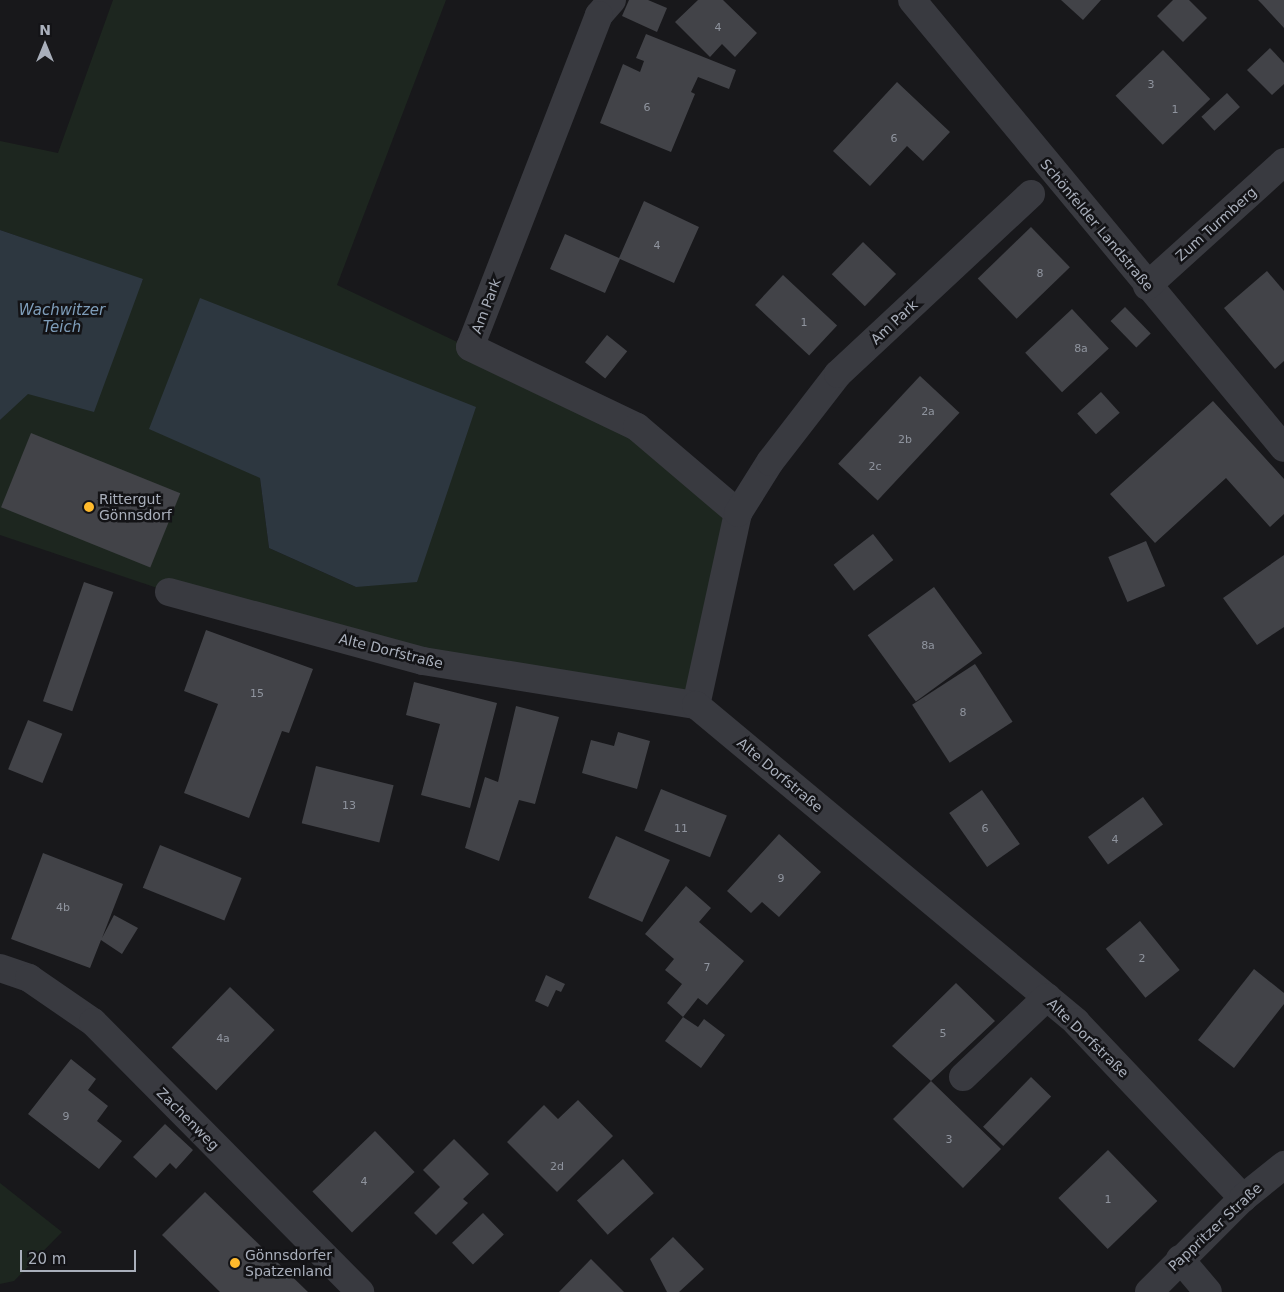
<!DOCTYPE html>
<meta charset="utf-8">
<style>
body{margin:0}
#map{position:relative;width:1284px;height:1292px;overflow:hidden;background:#18181b;font-family:"DejaVu Sans",sans-serif}
div>[style]{position:absolute}
.green>*{inset:0;background:#1d261f}
.water>*{inset:0;background:#2d3740}
.building>*{inset:0;background:#424348;transform-origin:0 0}
.minor>*{height:28px;margin:-14px;padding:0 14px;transform-origin:14px;border-radius:14px;background:#393a40}
.dots>*{width:14px;height:14px;translate:-50% -50%;box-sizing:border-box;border:2px solid #131316;border-radius:50%}
span{translate:-50% -50%;white-space:nowrap;text-align:center;line-height:1.15;-webkit-text-stroke:5px #131316;paint-order:stroke}
.number-label{font-size:11px;color:#8f949e}
.number-label span{-webkit-text-stroke-width:0}
.street-label{font-size:14px;color:#a9afbb}
.poi-label{font-size:14px;color:#a9afbb}
.left{translate:0 -50%;text-align:left}
.water-label{font-size:15px;color:#7e9db9;font-style:italic}
.north{position:absolute;left:20px;top:20px;width:50px;height:50px;-webkit-text-stroke:4px #131316;paint-order:stroke;rotate:0deg;font-size:14px;font-weight:700;line-height:20px;text-align:center;color:#a9afbb}
.north::after{content:'';display:block;margin:auto;width:18px;height:22px;background:#a9afbb;clip-path:polygon(50% 0,100% 100%,50% 72%,0 100%)}
.scale{position:absolute;left:20px;top:1250px;width:116px;height:22px;box-sizing:border-box;border:2px solid #a9afbb;border-top:0;padding-left:6px;font-size:15px;line-height:18px;white-space:nowrap;color:#a9afbb;-webkit-text-stroke:4px #131316;paint-order:stroke}
</style>
<div id="map">
<div class="green">
<i style="clip-path:polygon(evenodd,113px 0,446px 0,337px 285px,637px 427px,738px 513px,696px 705px,190px 599px,0 535px,0 420px,143px 280px,0 230px,0 141px,58px 153px,113px 0,260px 478px,356px 587px,269px 548px,260px 478px)"></i>
<i style="clip-path:polygon(0 1183px,62px 1232px,14px 1281px,0 1284px)"></i>
</div>
<div class="water">
<i style="clip-path:polygon(0 230px,143px 279px,94px 412px,28px 394px,0 420px)"></i>
<i style="clip-path:polygon(200px 298px,476px 407px,417px 582px,356px 587px,269px 548px,260px 478px,149px 429px)"></i>
</div>
<div class="building">
<i style="clip-path:polygon(629px 0,648px 0,667px 8px,657px 32px,622px 16px)"></i>
<i style="clip-path:polygon(698px 0,723px 0,757px 33px,735px 57px,722px 44px,710px 57px,675px 22px)"></i>
<i style="clip-path:polygon(1061px 0,1101px 0,1083px 20px)"></i>
<i style="clip-path:polygon(1173px 0,1189px 0,1207px 18px,1183px 42px,1157px 16px)"></i>
<i style="clip-path:polygon(1258px 0,1284px 0,1284px 28px,1262px 4px)"></i>
<i style="clip-path:polygon(646px 34px,736px 70px,729px 89px,698px 77px,691px 92px,695px 94px,671px 152px,600px 123px,623px 64px,640px 72px,644px 61px,636px 58px)"></i>
<i style="clip-path:polygon(1270px 48px,1284px 63px,1284px 84px,1272px 95px,1247px 70px)"></i>
<i style="left:1163px;top:50px;width:68px;height:66px;rotate:46deg"></i>
<i style="clip-path:polygon(897px 82px,950px 132px,923px 161px,907px 146px,870px 186px,833px 151px)"></i>
<i style="left:1227px;top:93px;width:19px;height:35px;rotate:47deg"></i>
<i style="clip-path:polygon(644px 201px,699px 227px,674px 283px,620px 259px,605px 293px,550px 269px,565px 234px,619px 258px)"></i>
<i style="left:1031px;top:227px;width:56px;height:74px;rotate:46deg"></i>
<i style="left:863px;top:242px;width:46px;height:45px;rotate:44deg"></i>
<i style="clip-path:polygon(1267px 271px,1284px 291px,1284px 361px,1275px 369px,1224px 308px)"></i>
<i style="left:783px;top:275px;width:74px;height:41px;rotate:43deg"></i>
<i style="left:1125px;top:307px;width:37px;height:20px;rotate:46deg"></i>
<i style="left:1072px;top:309px;width:54px;height:64px;rotate:47deg"></i>
<i style="left:607px;top:335px;width:26px;height:35px;rotate:39deg"></i>
<i style="left:920px;top:376px;width:54px;height:120px;rotate:43deg"></i>
<i style="left:1101px;top:392px;width:28px;height:32px;rotate:48deg"></i>
<i style="clip-path:polygon(1213px 401px,1284px 479px,1284px 514px,1270px 527px,1226px 478px,1155px 543px,1110px 494px)"></i>
<i style="left:31px;top:433px;width:161px;height:80px;rotate:22deg"></i>
<i style="left:873px;top:534px;width:33px;height:50px;rotate:52deg"></i>
<i style="left:1146px;top:541px;width:49px;height:41px;rotate:67deg"></i>
<i style="clip-path:polygon(1284px 555px,1284px 627px,1257px 645px,1223px 598px)"></i>
<i style="left:84px;top:582px;width:31px;height:126px;rotate:19deg"></i>
<i style="left:934px;top:587px;width:82px;height:82px;rotate:54deg"></i>
<i style="clip-path:polygon(206px 630px,313px 669px,289px 733px,282px 731px,249px 818px,184px 793px,218px 704px,184px 691px)"></i>
<i style="left:975px;top:664px;width:69px;height:75px;rotate:57deg"></i>
<i style="clip-path:polygon(414px 682px,497px 703px,470px 808px,421px 795px,440px 724px,406px 715px)"></i>
<i style="clip-path:polygon(516px 706px,559px 717px,535px 804px,519px 800px,499px 861px,465px 848px,485px 777px,498px 782px)"></i>
<i style="left:28px;top:720px;width:37px;height:53px;rotate:22deg"></i>
<i style="clip-path:polygon(618px 732px,650px 741px,637px 789px,582px 773px,591px 740px,614px 746px)"></i>
<i style="left:316px;top:766px;width:80px;height:59px;rotate:14deg"></i>
<i style="left:661px;top:789px;width:71px;height:45px;rotate:22deg"></i>
<i style="left:982px;top:790px;width:66px;height:40px;rotate:55deg"></i>
<i style="left:1143px;top:797px;width:34px;height:68px;rotate:54deg"></i>
<i style="clip-path:polygon(779px 834px,821px 872px,779px 917px,762px 902px,751px 913px,727px 891px)"></i>
<i style="left:616px;top:836px;width:59px;height:68px;rotate:24deg"></i>
<i style="left:160px;top:845px;width:88px;height:46px;rotate:22deg"></i>
<i style="clip-path:polygon(43px 853px,123px 884px,102px 938px,114px 915px,138px 928px,122px 954px,101px 940px,90px 968px,11px 939px)"></i>
<i style="clip-path:polygon(686px 886px,711px 908px,699px 922px,744px 961px,707px 1005px,698px 998px,683px 1017px,667px 1003px,682px 984px,665px 970px,674px 959px,645px 934px)"></i>
<i style="left:1140px;top:921px;width:63px;height:44px;rotate:51deg"></i>
<i style="clip-path:polygon(1254px 969px,1284px 993px,1284px 1004px,1234px 1068px,1198px 1040px)"></i>
<i style="clip-path:polygon(546px 975px,565px 984px,561px 992px,556px 990px,548px 1007px,535px 1001px)"></i>
<i style="clip-path:polygon(956px 983px,995px 1021px,931px 1081px,1001px 1149px,963px 1188px,893px 1119px,931px 1081px,892px 1046px)"></i>
<i style="left:230px;top:987px;width:62px;height:84px;rotate:44deg"></i>
<i style="clip-path:polygon(683px 1017px,698px 1027px,704px 1019px,725px 1035px,701px 1068px,665px 1041px)"></i>
<i style="clip-path:polygon(71px 1059px,96px 1079px,88px 1090px,108px 1106px,97px 1121px,122px 1141px,99px 1169px,28px 1114px)"></i>
<i style="left:1031px;top:1077px;width:28px;height:69px;rotate:44deg"></i>
<i style="clip-path:polygon(578px 1100px,613px 1136px,557px 1192px,507px 1142px,544px 1105px,558px 1119px)"></i>
<i style="clip-path:polygon(165px 1124px,193px 1150px,176px 1169px,170px 1163px,156px 1178px,133px 1157px)"></i>
<i style="left:375px;top:1131px;width:57px;height:87px;rotate:46deg"></i>
<i style="clip-path:polygon(454px 1139px,489px 1174px,463px 1199px,468px 1203px,436px 1235px,414px 1213px,440px 1187px,423px 1170px)"></i>
<i style="left:1108px;top:1150px;width:71px;height:69px;rotate:46deg"></i>
<i style="left:623px;top:1159px;width:46px;height:62px;rotate:48deg"></i>
<i style="clip-path:polygon(205px 1192px,308px 1292px,220px 1292px,162px 1235px)"></i>
<i style="left:483px;top:1213px;width:30px;height:43px;rotate:46deg"></i>
<i style="clip-path:polygon(673px 1237px,704px 1269px,679px 1292px,667px 1292px,650px 1259px)"></i>
<i style="clip-path:polygon(591px 1259px,624px 1292px,559px 1292px)"></i>
</div>
<div class="minor">
<i style="left:612px;top:0;width:20px;rotate:131deg"></i>
<i style="left:599px;top:15px;width:356px;rotate:111.2deg"></i>
<i style="left:470px;top:347px;width:185px;rotate:25.6deg"></i>
<i style="left:637px;top:427px;width:133px;rotate:40.4deg"></i>
<i style="left:738px;top:513px;width:197px;rotate:102.3deg"></i>
<i style="left:912px;top:0;width:582px;rotate:50.3deg"></i>
<i style="left:1147px;top:286px;width:185px;rotate:-42.1deg"></i>
<i style="left:738px;top:513px;width:60px;rotate:-57.9deg"></i>
<i style="left:770px;top:462px;width:111px;rotate:-52.3deg"></i>
<i style="left:838px;top:374px;width:264px;rotate:-43deg"></i>
<i style="left:169px;top:592px;width:263px;rotate:15.2deg"></i>
<i style="left:423px;top:661px;width:277px;rotate:9.2deg"></i>
<i style="left:696px;top:705px;width:495px;rotate:39.8deg"></i>
<i style="left:1076px;top:1022px;width:243px;rotate:46.5deg"></i>
<i style="left:0;top:968px;width:31px;rotate:19deg"></i>
<i style="left:29px;top:978px;width:78px;rotate:34.5deg"></i>
<i style="left:93px;top:1022px;width:380px;rotate:45.3deg"></i>
<i style="left:963px;top:1077px;width:116px;rotate:-43.6deg"></i>
<i style="left:1180px;top:1259px;width:43px;rotate:49.7deg"></i>
<i style="left:1149px;top:1292px;width:133px;rotate:-45deg"></i>
<i style="left:1243px;top:1198px;width:53px;rotate:-38.8deg"></i>
</div>
<div class="dots">
<i style="left:89px;top:507px;background:#ffba2c"></i>
<i style="left:235px;top:1263px;background:#ffba2c"></i>
</div>
<div class="number-label">
<span style="left:718px;top:28px">4</span>
<span style="left:1151px;top:85px">3</span>
<span style="left:647px;top:108px">6</span>
<span style="left:1175px;top:110px">1</span>
<span style="left:894px;top:139px">6</span>
<span style="left:657px;top:246px">4</span>
<span style="left:1040px;top:274px">8</span>
<span style="left:804px;top:323px">1</span>
<span style="left:1081px;top:349px">8a</span>
<span style="left:928px;top:412px">2a</span>
<span style="left:905px;top:440px">2b</span>
<span style="left:875px;top:467px">2c</span>
<span style="left:928px;top:646px">8a</span>
<span style="left:257px;top:694px">15</span>
<span style="left:963px;top:713px">8</span>
<span style="left:349px;top:806px">13</span>
<span style="left:681px;top:829px">11</span>
<span style="left:985px;top:829px">6</span>
<span style="left:1115px;top:840px">4</span>
<span style="left:781px;top:879px">9</span>
<span style="left:63px;top:908px">4b</span>
<span style="left:1142px;top:959px">2</span>
<span style="left:707px;top:968px">7</span>
<span style="left:943px;top:1034px">5</span>
<span style="left:223px;top:1039px">4a</span>
<span style="left:66px;top:1117px">9</span>
<span style="left:949px;top:1140px">3</span>
<span style="left:557px;top:1167px">2d</span>
<span style="left:364px;top:1182px">4</span>
<span style="left:1108px;top:1200px">1</span>
</div>
<div class="street-label">
<span style="left:1216px;top:224px;rotate:-42deg">Zum Turmberg</span>
<span style="left:1097px;top:225px;rotate:50deg">Schönfelder Landstraße</span>
<span style="left:486px;top:306px;rotate:-69deg">Am Park</span>
<span style="left:894px;top:322px;rotate:-43deg">Am Park</span>
<span style="left:391px;top:651px;rotate:14deg">Alte Dorfstraße</span>
<span style="left:780px;top:775px;rotate:40deg">Alte Dorfstraße</span>
<span style="left:1088px;top:1038px;rotate:44deg">Alte Dorfstraße</span>
<span style="left:188px;top:1119px;rotate:45deg">Zachenweg</span>
<span style="left:1215px;top:1227px;rotate:-43deg">Pappritzer Straße</span>
</div>
<div class="poi-label">
<span class="left" style="left:99px;top:507px">Rittergut<br>Gönnsdorf</span>
<span class="left" style="left:245px;top:1263px">Gönnsdorfer<br>Spatzenland</span>
</div>
<div class="water-label">
<span style="left:62px;top:319px">Wachwitzer<br>Teich</span>
</div>
<div class="north">N</div>
<div class="scale">20 m</div>
</div>
